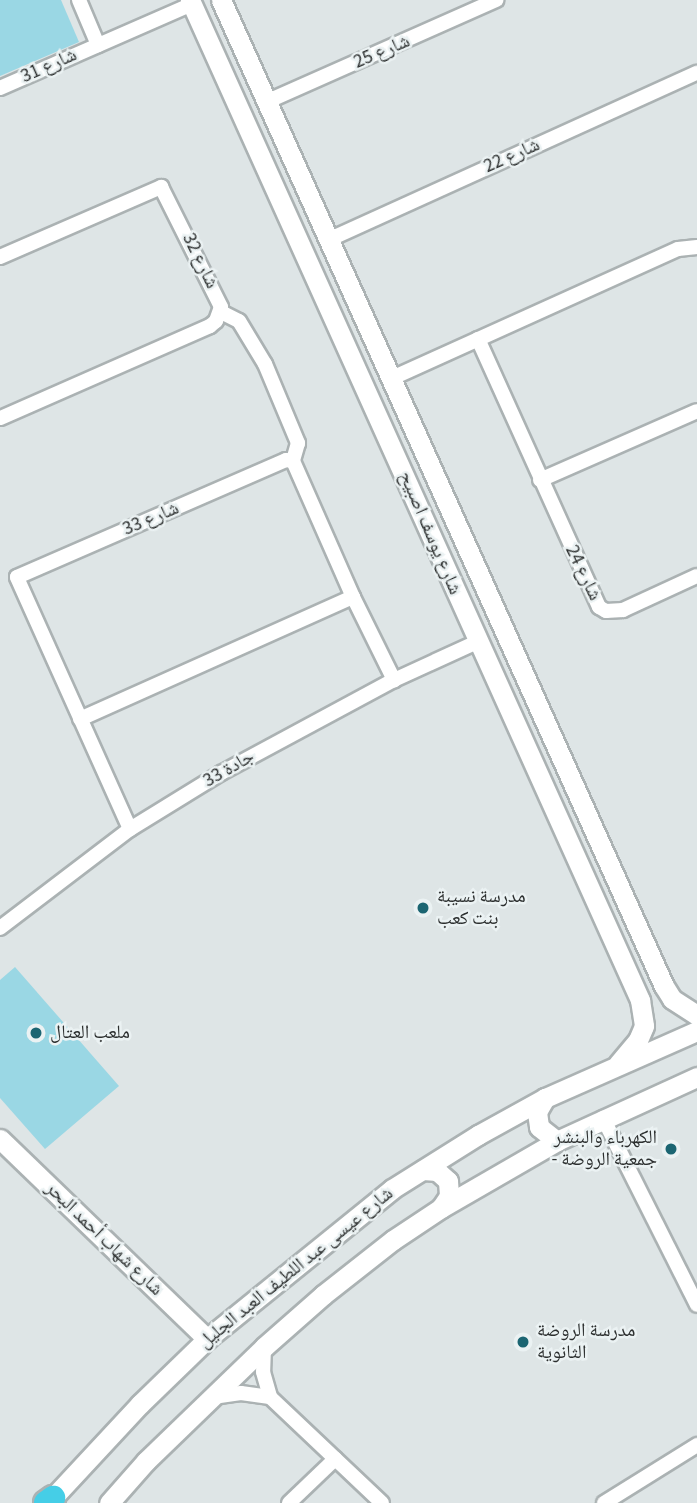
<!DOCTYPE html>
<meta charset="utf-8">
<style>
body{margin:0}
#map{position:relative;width:697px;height:1503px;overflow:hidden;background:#dee5e6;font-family:"Source Sans 3","Noto Naskh Arabic",sans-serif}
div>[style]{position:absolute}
.green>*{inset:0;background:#9ad7e4}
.roads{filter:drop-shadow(2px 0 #abb2b3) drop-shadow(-2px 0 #abb2b3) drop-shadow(0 2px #abb2b3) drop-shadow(0 -2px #abb2b3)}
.street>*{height:14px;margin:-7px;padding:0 7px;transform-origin:7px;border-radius:7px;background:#fff}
.secondary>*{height:19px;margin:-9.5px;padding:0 9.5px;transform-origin:9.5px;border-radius:9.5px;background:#fff}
.highway>*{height:24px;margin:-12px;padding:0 12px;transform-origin:12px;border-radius:12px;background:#45cee7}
.dots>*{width:19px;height:19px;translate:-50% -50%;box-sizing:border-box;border:4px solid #ebf2f3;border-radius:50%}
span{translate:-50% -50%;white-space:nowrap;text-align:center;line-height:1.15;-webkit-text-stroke:5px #ebf2f3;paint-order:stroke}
.street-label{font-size:19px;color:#2c2f2f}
.poi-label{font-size:19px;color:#2c2f2f}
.left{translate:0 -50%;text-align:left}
.right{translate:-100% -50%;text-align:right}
</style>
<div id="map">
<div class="green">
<i style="clip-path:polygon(0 0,61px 0,79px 42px,0 76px)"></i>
<i style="clip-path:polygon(15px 967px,119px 1086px,45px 1149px,0 1098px,0 980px)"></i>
</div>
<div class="roads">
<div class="street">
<i style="left:79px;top:0;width:49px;rotate:67.1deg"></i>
<i style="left:0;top:88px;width:210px;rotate:-23.6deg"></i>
<i style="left:266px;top:102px;width:252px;rotate:-23.9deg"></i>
<i style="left:328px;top:240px;width:405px;rotate:-24.4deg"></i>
<i style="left:0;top:257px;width:176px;rotate:-23.5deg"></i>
<i style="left:161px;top:187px;width:134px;rotate:63.4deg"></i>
<i style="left:221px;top:307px;width:15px;rotate:110deg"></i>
<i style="left:216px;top:321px;width:8px;rotate:140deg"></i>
<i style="left:210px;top:326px;width:229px;rotate:156.3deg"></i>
<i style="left:221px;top:312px;width:20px;rotate:27deg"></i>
<i style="left:239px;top:321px;width:50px;rotate:58.8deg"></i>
<i style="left:265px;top:364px;width:86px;rotate:67.3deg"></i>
<i style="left:298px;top:443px;width:19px;rotate:106deg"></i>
<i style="left:478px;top:339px;width:294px;rotate:65.7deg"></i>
<i style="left:599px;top:607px;width:8px;rotate:30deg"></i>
<i style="left:606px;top:611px;width:17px;rotate:-3deg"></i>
<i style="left:623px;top:610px;width:81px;rotate:-24.7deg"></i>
<i style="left:390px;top:379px;width:316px;rotate:-24.3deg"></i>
<i style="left:678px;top:249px;width:19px;rotate:-6deg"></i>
<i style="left:293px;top:461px;width:149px;rotate:66.2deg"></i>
<i style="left:353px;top:597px;width:93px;rotate:63.7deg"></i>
<i style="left:540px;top:480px;width:171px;rotate:-23.7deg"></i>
<i style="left:80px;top:719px;width:299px;rotate:-24.1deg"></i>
<i style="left:130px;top:829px;width:276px;rotate:-114.2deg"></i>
<i style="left:17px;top:577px;width:293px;rotate:-23.5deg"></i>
<i style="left:286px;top:460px;width:7px;rotate:8deg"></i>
<i style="left:0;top:928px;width:163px;rotate:-37.3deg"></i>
<i style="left:130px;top:829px;width:107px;rotate:-31.6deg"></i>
<i style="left:221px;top:773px;width:196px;rotate:-28.3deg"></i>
<i style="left:394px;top:680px;width:91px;rotate:-24.6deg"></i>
<i style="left:603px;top:1118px;width:209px;rotate:63.3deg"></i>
<i style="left:264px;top:1347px;width:25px;rotate:92deg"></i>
<i style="left:263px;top:1372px;width:26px;rotate:74deg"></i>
<i style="left:270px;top:1397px;width:154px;rotate:43.4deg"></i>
<i style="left:213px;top:1397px;width:28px;rotate:-8deg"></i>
<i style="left:241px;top:1393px;width:29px;rotate:8deg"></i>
<i style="left:289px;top:1503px;width:64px;rotate:-43.7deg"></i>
<i style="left:604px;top:1503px;width:110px;rotate:-31.9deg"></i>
</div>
<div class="secondary">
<i style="left:190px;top:0;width:1097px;rotate:65.77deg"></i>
<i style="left:640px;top:1000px;width:26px;rotate:81deg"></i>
<i style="left:644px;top:1026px;width:15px;rotate:113deg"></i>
<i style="left:638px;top:1040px;width:31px;rotate:130deg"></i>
<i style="left:221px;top:0;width:1081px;rotate:65.81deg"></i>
<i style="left:664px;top:986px;width:15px;rotate:58deg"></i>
<i style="left:672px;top:999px;width:30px;rotate:33deg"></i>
<i style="left:545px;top:1098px;width:16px;rotate:120deg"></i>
<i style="left:537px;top:1112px;width:15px;rotate:82deg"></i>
<i style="left:539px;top:1127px;width:23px;rotate:38deg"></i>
<i style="left:0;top:1139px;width:288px;rotate:44deg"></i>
<i style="left:423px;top:1170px;width:14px;rotate:4deg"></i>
<i style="left:437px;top:1171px;width:15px;rotate:42deg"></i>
<i style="left:448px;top:1181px;width:15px;rotate:86deg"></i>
<i style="left:449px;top:1196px;width:14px;rotate:124deg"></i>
<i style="left:48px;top:1503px;width:135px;rotate:-47.1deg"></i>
<i style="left:140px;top:1404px;width:93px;rotate:-44.1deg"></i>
<i style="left:207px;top:1339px;width:238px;rotate:-39deg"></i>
<i style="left:392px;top:1189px;width:102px;rotate:-32.1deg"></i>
<i style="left:478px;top:1135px;width:77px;rotate:-28.9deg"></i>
<i style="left:545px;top:1098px;width:166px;rotate:-23.8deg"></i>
<i style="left:109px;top:1503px;width:56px;rotate:-48.6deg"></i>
<i style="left:146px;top:1461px;width:164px;rotate:-44deg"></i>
<i style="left:264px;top:1347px;width:79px;rotate:-41.4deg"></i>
<i style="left:323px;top:1295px;width:89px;rotate:-38.2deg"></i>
<i style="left:393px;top:1240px;width:58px;rotate:-33.7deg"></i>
<i style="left:441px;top:1208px;width:134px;rotate:-30deg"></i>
<i style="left:557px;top:1141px;width:154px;rotate:-24.6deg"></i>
</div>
<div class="highway">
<i style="left:46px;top:1503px;width:9px;rotate:-36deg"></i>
</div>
</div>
<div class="dots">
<i style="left:423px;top:908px;background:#1b6572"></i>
<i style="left:36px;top:1033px;background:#1b6572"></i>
<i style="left:671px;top:1149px;background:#1b6572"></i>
<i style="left:523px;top:1342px;background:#1b6572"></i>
</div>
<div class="street-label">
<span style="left:382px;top:52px;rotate:-23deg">شارع 25</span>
<span style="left:49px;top:66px;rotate:-24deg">شارع 31</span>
<span style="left:512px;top:156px;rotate:-24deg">شارع 22</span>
<span style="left:200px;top:261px;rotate:64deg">شارع 32</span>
<span style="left:151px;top:519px;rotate:-23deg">شارع 33</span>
<span style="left:430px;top:533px;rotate:67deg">شارع يوسف اصبيح</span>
<span style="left:583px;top:573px;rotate:64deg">شارع 24</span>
<span style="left:229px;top:769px;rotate:-30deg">جادة 33</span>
<span style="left:104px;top:1239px;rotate:44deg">شارع شهاب أحمد البحر</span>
<span style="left:296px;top:1268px;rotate:-39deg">شارع عيسى عبد اللطيف العبد الجليل</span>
</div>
<div class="poi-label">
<span class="left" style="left:437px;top:908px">مدرسة نسيبة<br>بنت كعب</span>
<span class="left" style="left:50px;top:1033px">ملعب العتال</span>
<span class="right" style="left:657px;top:1149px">الكهرباء والبنشر<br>- جمعية الروضة</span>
<span class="left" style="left:537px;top:1342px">مدرسة الروضة<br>الثانوية</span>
</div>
</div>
